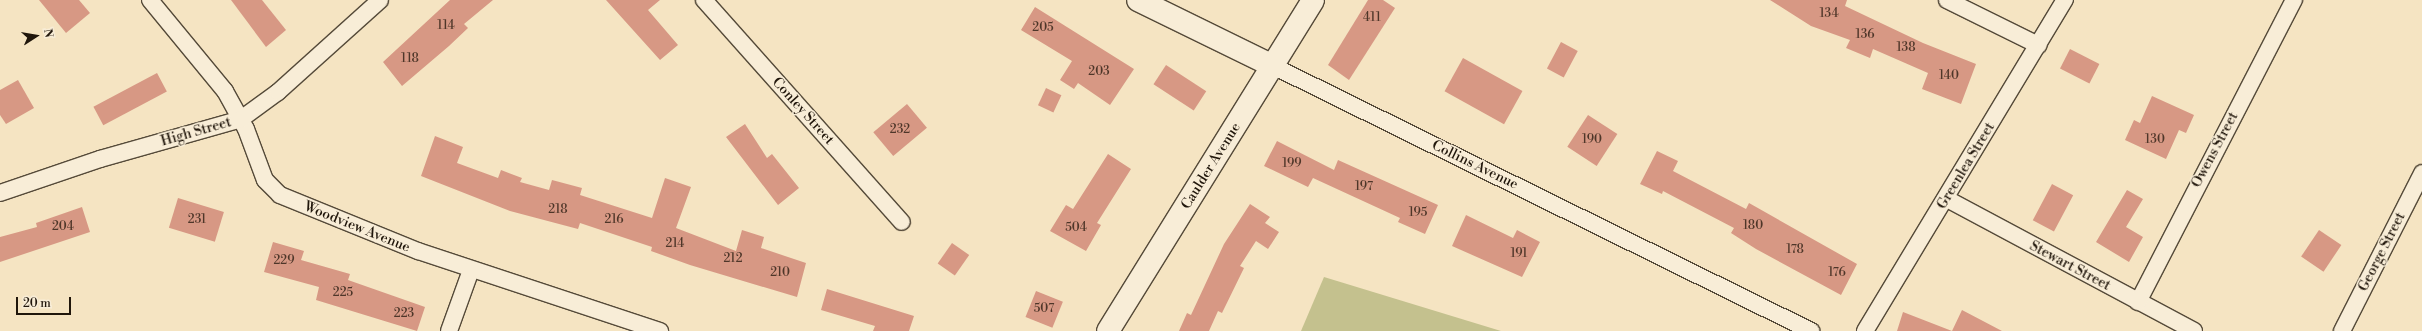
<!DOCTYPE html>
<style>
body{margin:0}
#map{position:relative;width:2422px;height:331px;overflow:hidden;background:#f5e4c2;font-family:"Libre Bodoni",serif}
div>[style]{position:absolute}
.green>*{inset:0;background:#c4c18e}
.building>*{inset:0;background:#d79884;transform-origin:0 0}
.roads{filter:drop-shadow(1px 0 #554a39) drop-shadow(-1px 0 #554a39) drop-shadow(0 1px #554a39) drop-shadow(0 -1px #554a39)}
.street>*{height:16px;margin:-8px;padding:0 8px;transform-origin:8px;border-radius:8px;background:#f8edd7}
.secondary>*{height:22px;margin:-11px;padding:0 11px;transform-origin:11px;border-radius:11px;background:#f8edd7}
span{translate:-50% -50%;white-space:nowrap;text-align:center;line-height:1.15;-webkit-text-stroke:3px #f8edd7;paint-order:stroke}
.number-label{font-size:12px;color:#4e3629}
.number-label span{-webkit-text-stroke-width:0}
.street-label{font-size:14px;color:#20160b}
.north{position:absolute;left:16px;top:16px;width:40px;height:40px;-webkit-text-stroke:3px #f8edd7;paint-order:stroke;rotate:78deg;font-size:11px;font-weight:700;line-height:16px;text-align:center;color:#20160b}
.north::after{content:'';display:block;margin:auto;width:14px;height:18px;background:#20160b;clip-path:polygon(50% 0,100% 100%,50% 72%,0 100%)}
.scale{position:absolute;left:16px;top:297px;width:55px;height:18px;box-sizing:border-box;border:2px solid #20160b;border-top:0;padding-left:5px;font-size:12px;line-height:14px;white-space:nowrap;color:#20160b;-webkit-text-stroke:3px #f8edd7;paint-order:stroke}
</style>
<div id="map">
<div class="green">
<i style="clip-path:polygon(1324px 277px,1501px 331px,1301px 331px)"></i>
</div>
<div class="building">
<i style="clip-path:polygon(39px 0,79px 0,90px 13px,66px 33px)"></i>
<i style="clip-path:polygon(231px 0,262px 0,286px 30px,266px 47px)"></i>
<i style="clip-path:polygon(450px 0,493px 0,464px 24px,468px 28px,449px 46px,402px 86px,383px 62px)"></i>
<i style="clip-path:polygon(606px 0,660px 0,648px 10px,678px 45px,660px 60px)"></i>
<i style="clip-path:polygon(1368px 0,1383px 0,1395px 8px,1349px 80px,1328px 65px)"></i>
<i style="clip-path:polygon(1770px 0,1847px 0,1845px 6px,1923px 43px,1976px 64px,1961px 104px,1922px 89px,1928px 73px,1873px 49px,1870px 58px,1846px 48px,1850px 40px,1811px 26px)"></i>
<i style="clip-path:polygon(1035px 7px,1134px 69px,1110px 105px,1078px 83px,1074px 89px,1060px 80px,1072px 61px,1021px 30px)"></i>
<i style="left:1561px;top:42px;width:19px;height:30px;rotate:28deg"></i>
<i style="left:2070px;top:49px;width:33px;height:22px;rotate:27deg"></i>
<i style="left:1463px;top:58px;width:68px;height:38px;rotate:29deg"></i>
<i style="left:1166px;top:65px;width:48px;height:23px;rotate:33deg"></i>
<i style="left:157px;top:73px;width:21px;height:72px;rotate:62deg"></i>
<i style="clip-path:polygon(18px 80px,34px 108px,6px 124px,0 115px,0 90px)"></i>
<i style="left:1046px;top:88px;width:17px;height:19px;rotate:25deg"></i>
<i style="clip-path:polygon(2152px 96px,2194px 115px,2186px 133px,2179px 130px,2166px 159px,2125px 140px,2134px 120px,2140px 123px)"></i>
<i style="left:907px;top:104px;width:31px;height:44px;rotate:50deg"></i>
<i style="left:1588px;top:115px;width:35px;height:38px;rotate:33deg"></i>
<i style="clip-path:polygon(745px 124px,767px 158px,772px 154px,799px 188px,778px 205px,726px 137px)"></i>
<i style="clip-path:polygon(435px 136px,463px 147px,457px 163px,498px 178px,501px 170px,522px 178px,520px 182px,549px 190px,552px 180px,582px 188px,580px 195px,652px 218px,665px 178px,691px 187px,676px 228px,736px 251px,742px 230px,764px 237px,761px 248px,806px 263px,797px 297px,690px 265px,651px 251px,652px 247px,580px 223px,578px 229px,510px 211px,421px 176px)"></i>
<i style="clip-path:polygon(1277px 141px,1334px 170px,1338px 160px,1438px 205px,1425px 234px,1398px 222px,1400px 218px,1313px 178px,1308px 187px,1264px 166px)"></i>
<i style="clip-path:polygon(1657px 151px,1678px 161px,1673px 171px,1746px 209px,1749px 203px,1857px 264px,1841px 295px,1756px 249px,1731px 233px,1734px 228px,1663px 191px,1662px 194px,1640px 184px)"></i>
<i style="clip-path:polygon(1108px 154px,1131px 169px,1097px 223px,1101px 225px,1086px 251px,1050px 231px,1066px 205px,1073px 209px)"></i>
<i style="left:2052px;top:184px;width:24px;height:41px;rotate:28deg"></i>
<i style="clip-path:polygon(2127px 190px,2143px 199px,2126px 227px,2143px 237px,2129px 262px,2096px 242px)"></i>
<i style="left:178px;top:198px;width:48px;height:31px;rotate:17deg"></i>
<i style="clip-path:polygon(1250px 204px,1270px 217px,1265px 223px,1279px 232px,1268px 249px,1256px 241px,1240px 266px,1244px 268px,1222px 313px,1218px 311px,1209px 331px,1179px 331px,1187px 313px,1191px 315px,1224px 244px)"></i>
<i style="clip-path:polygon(82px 207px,90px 232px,0 262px,0 237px,37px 227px,36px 223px)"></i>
<i style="clip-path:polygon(1466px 215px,1513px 238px,1517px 230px,1540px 242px,1522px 277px,1452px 246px)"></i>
<i style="left:2319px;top:230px;width:27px;height:32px;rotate:34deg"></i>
<i style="clip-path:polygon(273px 242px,304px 251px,301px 260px,350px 274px,348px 280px,425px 307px,417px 331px,316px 300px,319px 287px,264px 272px)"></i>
<i style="left:952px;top:243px;width:21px;height:25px;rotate:35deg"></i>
<i style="clip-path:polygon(827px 289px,914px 316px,909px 331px,873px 331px,875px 326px,821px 310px)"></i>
<i style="left:1036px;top:291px;width:29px;height:28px;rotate:22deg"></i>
<i style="clip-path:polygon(1962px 310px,2002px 331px,1897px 331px,1903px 312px,1952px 331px)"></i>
</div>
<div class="roads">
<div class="street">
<i style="left:150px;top:0;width:118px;rotate:50.5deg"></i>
<i style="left:225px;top:91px;width:43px;rotate:61.1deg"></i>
<i style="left:246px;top:129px;width:54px;rotate:69.6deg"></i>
<i style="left:265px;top:180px;width:21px;rotate:45deg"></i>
<i style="left:280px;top:195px;width:149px;rotate:22.1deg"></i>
<i style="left:418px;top:251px;width:255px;rotate:18.3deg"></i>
<i style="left:704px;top:0;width:297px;rotate:48.3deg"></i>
<i style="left:1947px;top:0;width:102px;rotate:26.3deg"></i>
<i style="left:1273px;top:66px;width:600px;rotate:26.22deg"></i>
<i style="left:0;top:193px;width:106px;rotate:-18.8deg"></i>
<i style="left:100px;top:159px;width:147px;rotate:-15.8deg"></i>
<i style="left:241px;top:119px;width:46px;rotate:-36.1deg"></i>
<i style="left:278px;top:92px;width:137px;rotate:-42deg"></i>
<i style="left:1947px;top:199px;width:280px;rotate:28.1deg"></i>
<i style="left:2138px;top:302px;width:340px;rotate:-62.7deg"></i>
<i style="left:449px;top:331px;width:65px;rotate:-70.2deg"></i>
<i style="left:1865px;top:331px;width:387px;rotate:-58.9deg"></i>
<i style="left:2342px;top:331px;width:177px;rotate:-63.1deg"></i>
</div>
<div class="secondary">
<i style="left:1138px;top:0;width:150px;rotate:26.1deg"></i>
<i style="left:1108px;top:331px;width:389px;rotate:-58.2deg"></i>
</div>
</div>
<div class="number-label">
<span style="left:1829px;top:14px">134</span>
<span style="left:1372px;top:18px">411</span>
<span style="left:446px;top:26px">114</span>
<span style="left:1043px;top:28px">205</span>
<span style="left:1865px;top:35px">136</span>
<span style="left:1906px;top:48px">138</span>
<span style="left:410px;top:59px">118</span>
<span style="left:1099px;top:72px">203</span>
<span style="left:1949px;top:76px">140</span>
<span style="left:900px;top:130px">232</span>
<span style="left:1592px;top:140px">190</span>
<span style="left:2155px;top:140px">130</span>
<span style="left:1292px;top:164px">199</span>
<span style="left:1364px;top:187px">197</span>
<span style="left:558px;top:210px">218</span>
<span style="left:1418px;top:213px">195</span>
<span style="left:197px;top:220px">231</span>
<span style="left:614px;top:220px">216</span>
<span style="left:1753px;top:226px">180</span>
<span style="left:63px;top:227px">204</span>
<span style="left:1076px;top:228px">504</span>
<span style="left:675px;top:244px">214</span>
<span style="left:1795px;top:250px">178</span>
<span style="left:1519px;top:254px">191</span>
<span style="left:733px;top:259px">212</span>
<span style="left:284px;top:261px">229</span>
<span style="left:780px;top:273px">210</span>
<span style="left:1837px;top:273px">176</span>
<span style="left:343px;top:293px">225</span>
<span style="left:1044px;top:309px">507</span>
<span style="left:404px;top:314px">223</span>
</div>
<div class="street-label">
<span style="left:803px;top:111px;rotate:48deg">Conley Street</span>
<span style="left:196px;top:132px;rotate:-16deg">High Street</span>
<span style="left:2215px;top:150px;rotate:-62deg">Owens Street</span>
<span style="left:1475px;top:165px;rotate:26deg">Collins Avenue</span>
<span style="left:1211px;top:166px;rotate:-58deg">Caulder Avenue</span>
<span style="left:1966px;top:166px;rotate:-59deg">Greenlea Street</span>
<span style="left:357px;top:227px;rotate:22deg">Woodview Avenue</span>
<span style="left:2382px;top:252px;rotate:-63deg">George Street</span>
<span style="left:2070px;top:266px;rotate:28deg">Stewart Street</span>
</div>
<div class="north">N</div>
<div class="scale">20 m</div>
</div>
